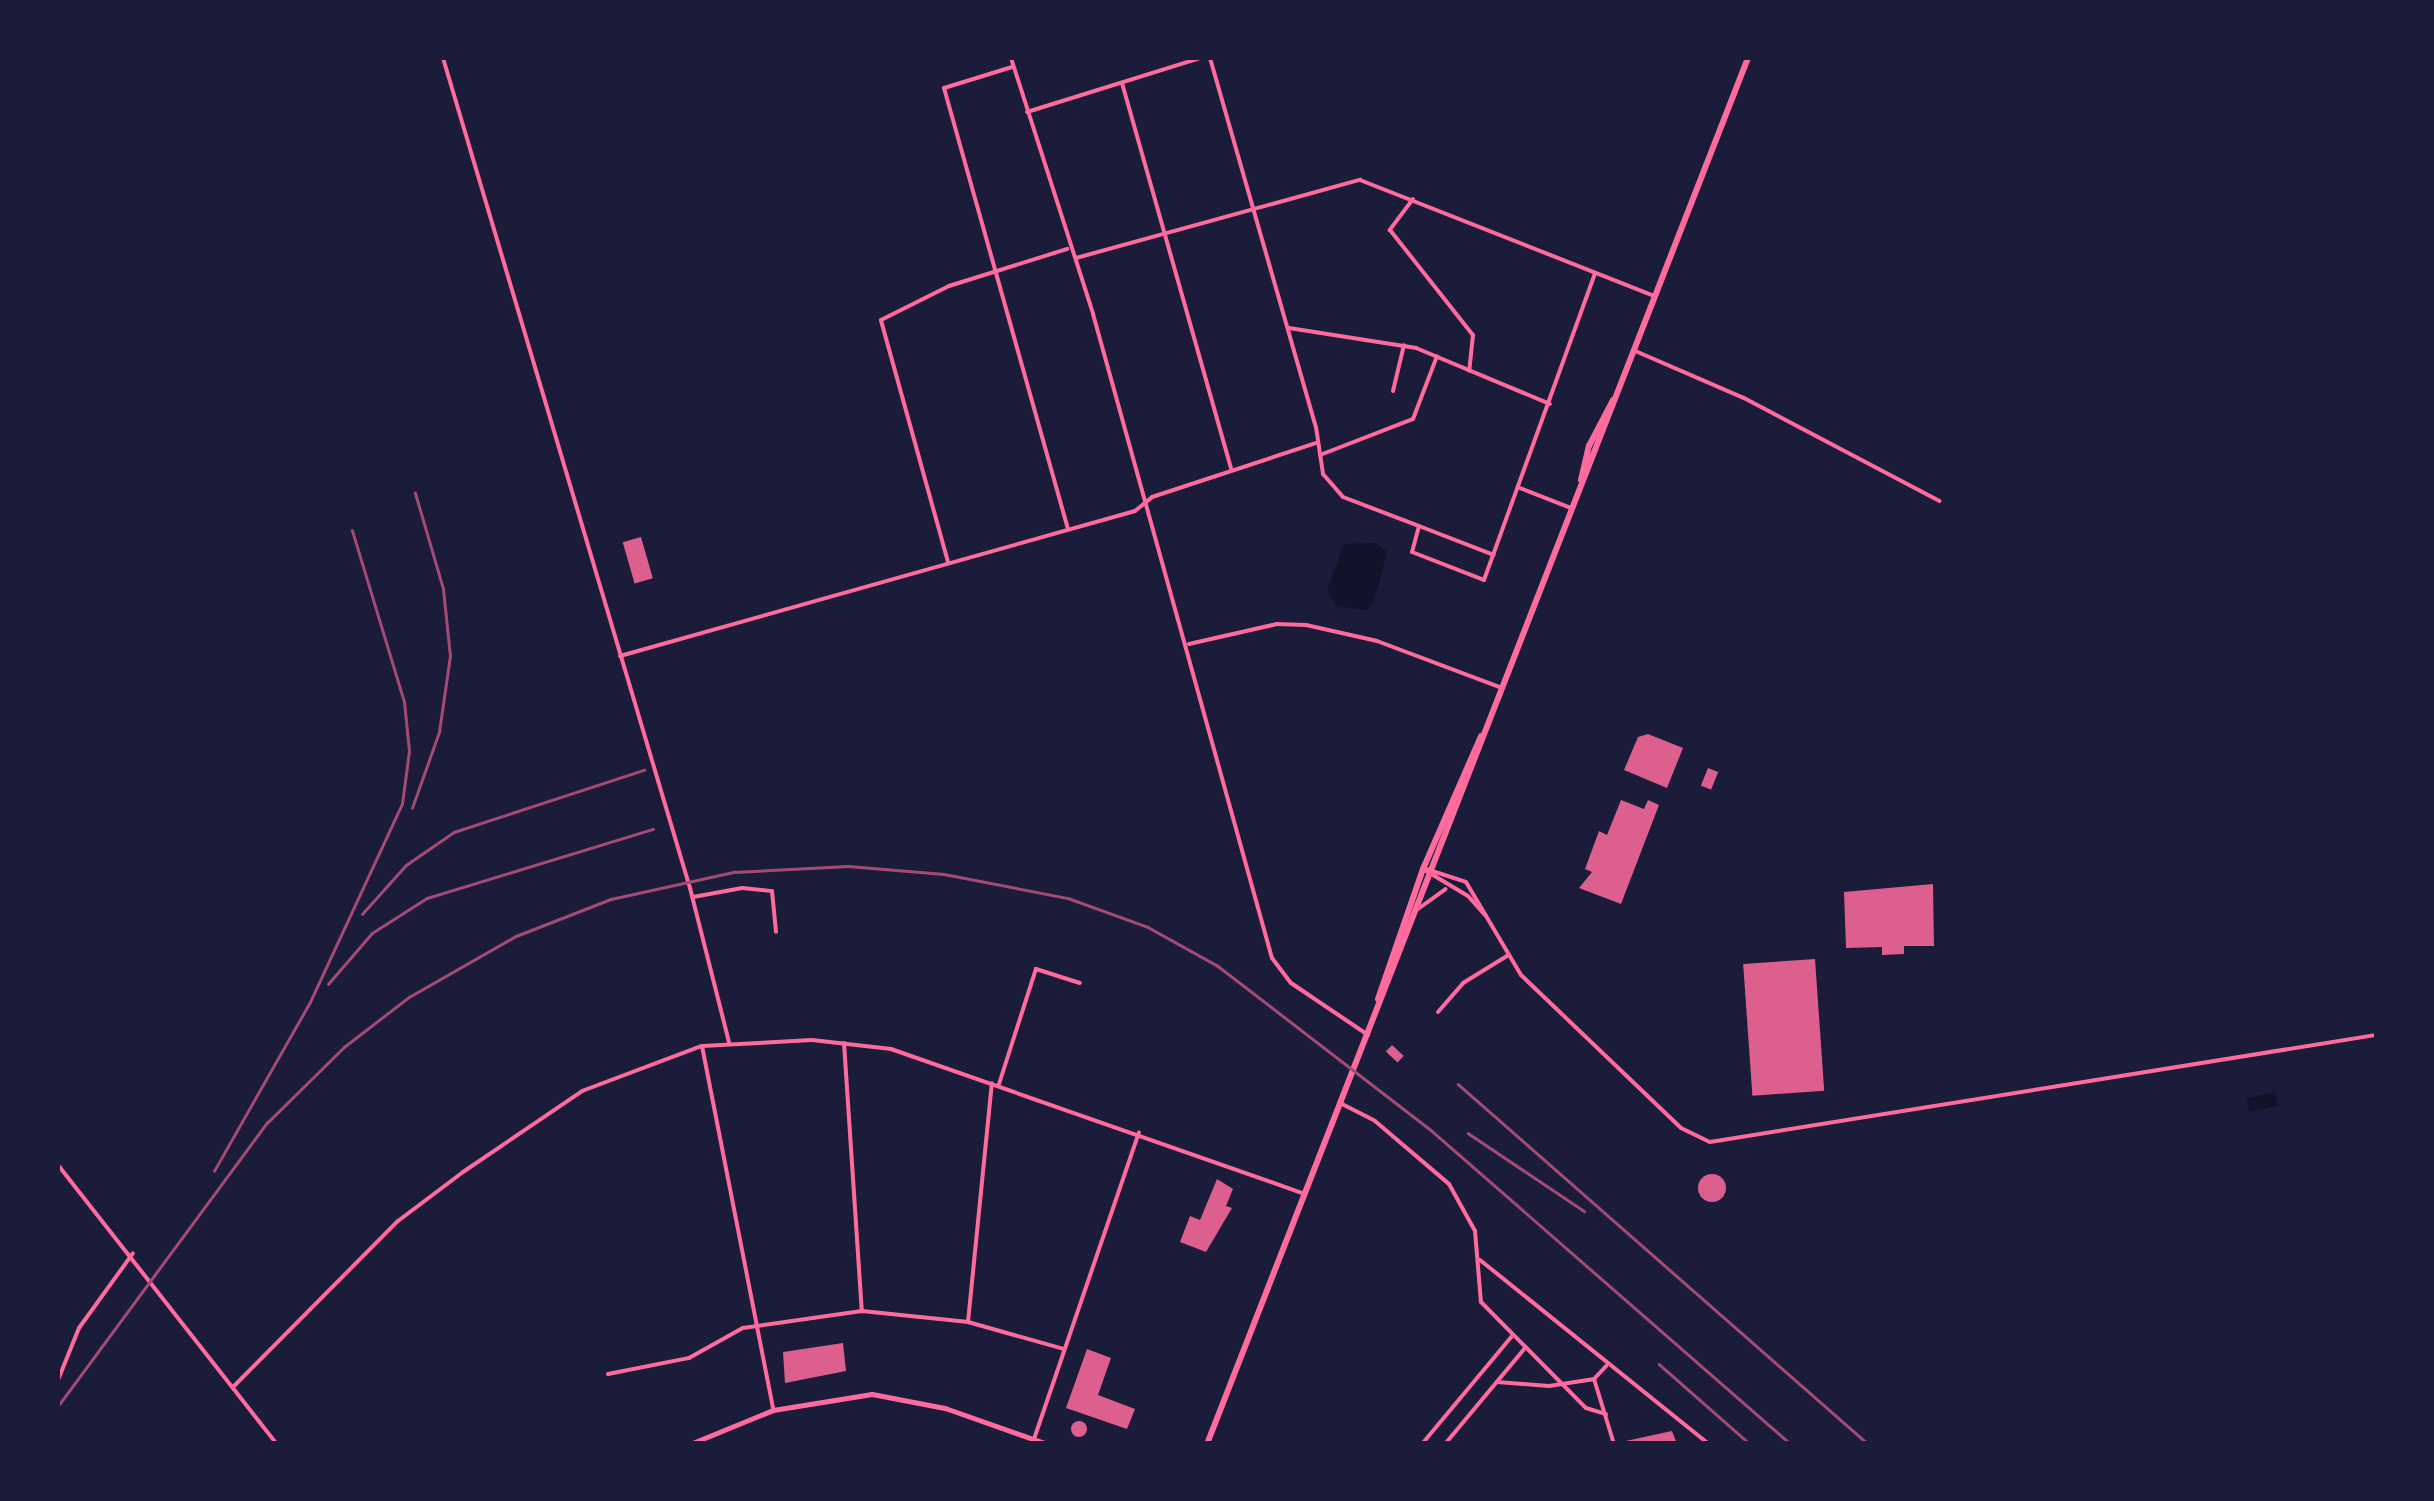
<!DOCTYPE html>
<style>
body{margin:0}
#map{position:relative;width:2434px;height:1501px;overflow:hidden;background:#1b1b3a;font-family:Rubik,sans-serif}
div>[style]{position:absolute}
.water>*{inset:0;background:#12122b;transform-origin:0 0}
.building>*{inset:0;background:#dd5f8e;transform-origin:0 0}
.round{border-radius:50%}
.minor>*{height:4px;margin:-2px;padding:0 2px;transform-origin:2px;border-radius:2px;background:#ff6b9d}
.tertiary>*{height:5px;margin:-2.5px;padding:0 2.5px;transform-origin:2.5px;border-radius:2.5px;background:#ff6b9d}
.primary>*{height:6px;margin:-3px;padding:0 3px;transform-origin:3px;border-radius:3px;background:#ff6b9d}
.rail>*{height:2.5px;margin:-1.25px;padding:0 1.25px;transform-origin:1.25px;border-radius:1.25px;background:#a44b75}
span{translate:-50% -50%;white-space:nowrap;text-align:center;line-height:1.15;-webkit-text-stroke:9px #1b1b3a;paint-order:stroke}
.frame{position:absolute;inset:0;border:60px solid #1b1b3a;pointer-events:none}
</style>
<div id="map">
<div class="water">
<i style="clip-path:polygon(1375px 543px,1387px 552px,1374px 602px,1367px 610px,1337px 607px,1327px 590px,1344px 544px)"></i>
<i style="left:2275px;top:1092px;width:14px;height:29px;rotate:78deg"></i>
</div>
<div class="building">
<i style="left:641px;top:537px;width:43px;height:19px;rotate:74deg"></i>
<i style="clip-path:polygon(1648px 734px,1683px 748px,1667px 788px,1624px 770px,1638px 737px)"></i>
<i style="left:1708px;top:768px;width:11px;height:19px;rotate:22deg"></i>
<i style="clip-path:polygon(1621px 800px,1644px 809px,1648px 800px,1659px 805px,1621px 904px,1579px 888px,1592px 872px,1585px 869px,1599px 831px,1607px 835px)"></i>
<i style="clip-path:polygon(1933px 884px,1934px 946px,1904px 946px,1904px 954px,1882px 955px,1882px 947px,1846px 948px,1844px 892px)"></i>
<i style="left:1815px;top:959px;width:132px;height:72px;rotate:86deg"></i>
<i style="left:1392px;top:1045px;width:16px;height:9px;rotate:43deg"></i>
<i class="round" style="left:1698px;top:1174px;width:28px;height:28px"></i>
<i style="clip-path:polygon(1217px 1179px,1233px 1189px,1226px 1206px,1232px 1208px,1206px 1252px,1180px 1242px,1190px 1216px,1200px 1220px)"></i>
<i style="clip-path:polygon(843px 1343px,846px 1371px,785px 1383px,783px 1352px)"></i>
<i style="clip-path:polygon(1087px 1349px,1111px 1358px,1098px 1395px,1135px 1409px,1127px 1429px,1066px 1408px)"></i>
<i class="round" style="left:1071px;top:1421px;width:16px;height:16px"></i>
<i style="clip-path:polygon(1672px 1431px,1677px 1444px,1621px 1444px,1621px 1442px)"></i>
</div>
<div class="minor">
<i style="left:443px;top:58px;width:866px;rotate:73.43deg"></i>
<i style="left:690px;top:888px;width:159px;rotate:75.8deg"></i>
<i style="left:1011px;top:58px;width:269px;rotate:72.2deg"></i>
<i style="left:1093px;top:314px;width:668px;rotate:74.47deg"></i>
<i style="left:1272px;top:958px;width:31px;rotate:53deg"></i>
<i style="left:1291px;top:983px;width:93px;rotate:34deg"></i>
<i style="left:1210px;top:58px;width:384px;rotate:74deg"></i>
<i style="left:1316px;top:427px;width:48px;rotate:81.5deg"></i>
<i style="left:1323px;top:474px;width:30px;rotate:49deg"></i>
<i style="left:1343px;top:497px;width:81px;rotate:20.9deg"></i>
<i style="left:1419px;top:526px;width:27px;rotate:105deg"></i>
<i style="left:1412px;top:552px;width:77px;rotate:21.3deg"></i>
<i style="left:1484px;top:580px;width:326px;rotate:-70.1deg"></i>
<i style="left:1012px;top:67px;width:71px;rotate:162.8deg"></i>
<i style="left:944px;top:88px;width:458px;rotate:74.3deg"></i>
<i style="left:1122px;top:83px;width:400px;rotate:74.2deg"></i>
<i style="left:1027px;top:112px;width:181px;rotate:-17.3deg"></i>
<i style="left:1413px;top:199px;width:39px;rotate:127deg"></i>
<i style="left:1390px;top:230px;width:134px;rotate:51.7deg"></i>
<i style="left:1473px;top:335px;width:36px;rotate:96deg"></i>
<i style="left:1076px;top:258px;width:295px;rotate:-15.4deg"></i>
<i style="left:1360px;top:180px;width:316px;rotate:21.5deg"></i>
<i style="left:1289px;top:328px;width:129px;rotate:8.9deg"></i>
<i style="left:1416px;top:348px;width:145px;rotate:22.7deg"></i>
<i style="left:1633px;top:350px;width:121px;rotate:23.4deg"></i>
<i style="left:1744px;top:398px;width:221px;rotate:27.8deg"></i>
<i style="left:1393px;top:391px;width:47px;rotate:-76.6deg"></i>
<i style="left:1320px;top:455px;width:100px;rotate:-21.2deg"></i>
<i style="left:1413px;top:419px;width:67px;rotate:-69.1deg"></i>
<i style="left:1520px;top:488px;width:55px;rotate:21.4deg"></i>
<i style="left:1419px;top:526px;width:80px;rotate:21.1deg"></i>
<i style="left:948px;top:562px;width:251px;rotate:-105.5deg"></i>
<i style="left:881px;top:320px;width:76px;rotate:-26.6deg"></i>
<i style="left:949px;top:286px;width:124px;rotate:-17.4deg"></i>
<i style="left:1189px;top:644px;width:90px;rotate:-12.8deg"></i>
<i style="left:1277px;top:624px;width:29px;rotate:2deg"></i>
<i style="left:1306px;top:625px;width:73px;rotate:12.7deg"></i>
<i style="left:1377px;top:641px;width:134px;rotate:20.6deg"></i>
<i style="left:620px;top:656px;width:535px;rotate:-15.72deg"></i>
<i style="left:1135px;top:511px;width:22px;rotate:-39deg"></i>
<i style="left:1152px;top:497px;width:173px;rotate:-18.2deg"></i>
<i style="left:1423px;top:868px;width:45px;rotate:18deg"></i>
<i style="left:1466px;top:882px;width:108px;rotate:59.4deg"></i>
<i style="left:1521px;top:975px;width:221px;rotate:43.7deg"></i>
<i style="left:1681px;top:1128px;width:32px;rotate:26deg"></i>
<i style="left:1710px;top:1142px;width:675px;rotate:-9.13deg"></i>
<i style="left:1423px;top:869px;width:52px;rotate:31deg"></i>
<i style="left:1468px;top:896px;width:27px;rotate:48deg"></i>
<i style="left:693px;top:897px;width:50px;rotate:-10.4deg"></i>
<i style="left:742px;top:888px;width:30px;rotate:6deg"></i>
<i style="left:772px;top:891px;width:41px;rotate:84.4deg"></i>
<i style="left:1418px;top:909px;width:34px;rotate:-36deg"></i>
<i style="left:1438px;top:1012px;width:38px;rotate:-49deg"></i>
<i style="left:1463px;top:983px;width:52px;rotate:-31.5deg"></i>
<i style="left:844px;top:1043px;width:269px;rotate:86.2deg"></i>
<i style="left:702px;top:1046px;width:370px;rotate:78.9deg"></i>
<i style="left:999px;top:1084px;width:121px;rotate:-72.2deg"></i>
<i style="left:1036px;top:969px;width:46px;rotate:17.7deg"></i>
<i style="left:1342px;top:1104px;width:37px;rotate:27deg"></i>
<i style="left:1375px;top:1121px;width:97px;rotate:40.4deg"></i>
<i style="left:1449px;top:1184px;width:54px;rotate:61deg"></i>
<i style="left:1475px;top:1231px;width:71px;rotate:85.2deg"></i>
<i style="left:1481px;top:1302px;width:149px;rotate:45.3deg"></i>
<i style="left:1586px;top:1408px;width:21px;rotate:17deg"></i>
<i style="left:58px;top:1165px;width:355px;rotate:51.9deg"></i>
<i style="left:1480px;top:1260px;width:294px;rotate:38.8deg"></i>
<i style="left:968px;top:1322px;width:240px;rotate:-84.3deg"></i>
<i style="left:608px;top:1374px;width:83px;rotate:-11.2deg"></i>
<i style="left:689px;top:1358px;width:62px;rotate:-29.1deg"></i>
<i style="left:743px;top:1328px;width:120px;rotate:-8.1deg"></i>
<i style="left:862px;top:1311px;width:107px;rotate:5.9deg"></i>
<i style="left:968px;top:1322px;width:100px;rotate:15.7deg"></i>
<i style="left:1594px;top:1379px;width:68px;rotate:72.9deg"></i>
<i style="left:58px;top:1380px;width:56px;rotate:-68deg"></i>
<i style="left:79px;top:1328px;width:92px;rotate:-54.2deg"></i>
<i style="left:1497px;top:1382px;width:52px;rotate:4.4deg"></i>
<i style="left:1549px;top:1386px;width:46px;rotate:-8.8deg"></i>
<i style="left:1594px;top:1379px;width:18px;rotate:-47deg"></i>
<i style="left:233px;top:1387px;width:234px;rotate:-45.2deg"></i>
<i style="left:398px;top:1221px;width:81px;rotate:-37deg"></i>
<i style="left:463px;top:1172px;width:144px;rotate:-34.2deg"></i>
<i style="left:582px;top:1091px;width:128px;rotate:-20.6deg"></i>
<i style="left:702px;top:1046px;width:110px;rotate:-3.1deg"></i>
<i style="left:812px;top:1040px;width:80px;rotate:6.5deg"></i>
<i style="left:891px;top:1049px;width:438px;rotate:19.3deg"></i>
<i style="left:1034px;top:1439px;width:324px;rotate:-71.1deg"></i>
<i style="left:1422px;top:1444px;width:141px;rotate:-50.2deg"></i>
<i style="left:1445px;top:1444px;width:125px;rotate:-50.2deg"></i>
</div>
<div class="tertiary">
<i style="left:690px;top:1444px;width:90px;rotate:-22.3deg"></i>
<i style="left:773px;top:1410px;width:100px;rotate:-9.2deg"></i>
<i style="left:872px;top:1394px;width:74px;rotate:10.9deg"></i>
<i style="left:945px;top:1408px;width:108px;rotate:19.4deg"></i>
</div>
<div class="primary">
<i style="left:1581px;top:480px;width:35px;rotate:-77deg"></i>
<i style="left:1589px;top:446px;width:52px;rotate:-62.4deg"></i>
<i style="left:1378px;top:999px;width:138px;rotate:-70.9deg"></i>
<i style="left:1423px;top:869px;width:145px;rotate:-66.4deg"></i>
<i style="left:1207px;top:1444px;width:1488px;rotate:-68.68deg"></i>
</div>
<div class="rail">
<i style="left:412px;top:808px;width:81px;rotate:-70.4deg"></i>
<i style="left:439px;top:732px;width:77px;rotate:-81.8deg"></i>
<i style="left:450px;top:656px;width:67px;rotate:-96deg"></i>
<i style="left:443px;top:589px;width:100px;rotate:-106.3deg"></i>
<i style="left:362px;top:914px;width:66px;rotate:-48.1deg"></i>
<i style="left:406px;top:865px;width:58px;rotate:-34.5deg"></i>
<i style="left:454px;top:832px;width:200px;rotate:-18.1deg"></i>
<i style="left:328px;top:984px;width:67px;rotate:-49.2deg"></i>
<i style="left:372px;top:933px;width:65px;rotate:-32.5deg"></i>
<i style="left:427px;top:898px;width:236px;rotate:-17deg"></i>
<i style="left:1458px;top:1084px;width:546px;rotate:41.28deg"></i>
<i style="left:1468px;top:1133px;width:140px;rotate:33.9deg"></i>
<i style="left:214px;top:1171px;width:194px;rotate:-60.4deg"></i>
<i style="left:310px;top:1002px;width:218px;rotate:-65.1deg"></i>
<i style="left:402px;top:804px;width:53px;rotate:-82.5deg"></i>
<i style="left:409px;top:751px;width:49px;rotate:-95.8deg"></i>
<i style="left:404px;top:702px;width:179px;rotate:-106.9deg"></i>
<i style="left:1659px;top:1364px;width:121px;rotate:41.3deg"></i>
<i style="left:58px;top:1406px;width:352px;rotate:-53.6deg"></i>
<i style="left:267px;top:1123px;width:108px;rotate:-44.6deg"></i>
<i style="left:344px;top:1047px;width:82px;rotate:-37.6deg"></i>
<i style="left:409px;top:997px;width:123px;rotate:-29.7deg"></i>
<i style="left:516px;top:936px;width:102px;rotate:-21.3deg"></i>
<i style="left:611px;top:899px;width:126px;rotate:-12.4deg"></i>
<i style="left:734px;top:872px;width:114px;rotate:-3deg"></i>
<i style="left:848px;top:866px;width:96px;rotate:4.8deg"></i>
<i style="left:944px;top:874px;width:126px;rotate:11deg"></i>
<i style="left:1068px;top:898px;width:85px;rotate:19.9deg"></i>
<i style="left:1148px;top:927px;width:80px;rotate:29.1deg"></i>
<i style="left:1218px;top:966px;width:270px;rotate:37.6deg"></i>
<i style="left:1432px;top:1131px;width:476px;rotate:41.1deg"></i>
</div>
<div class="frame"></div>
</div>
